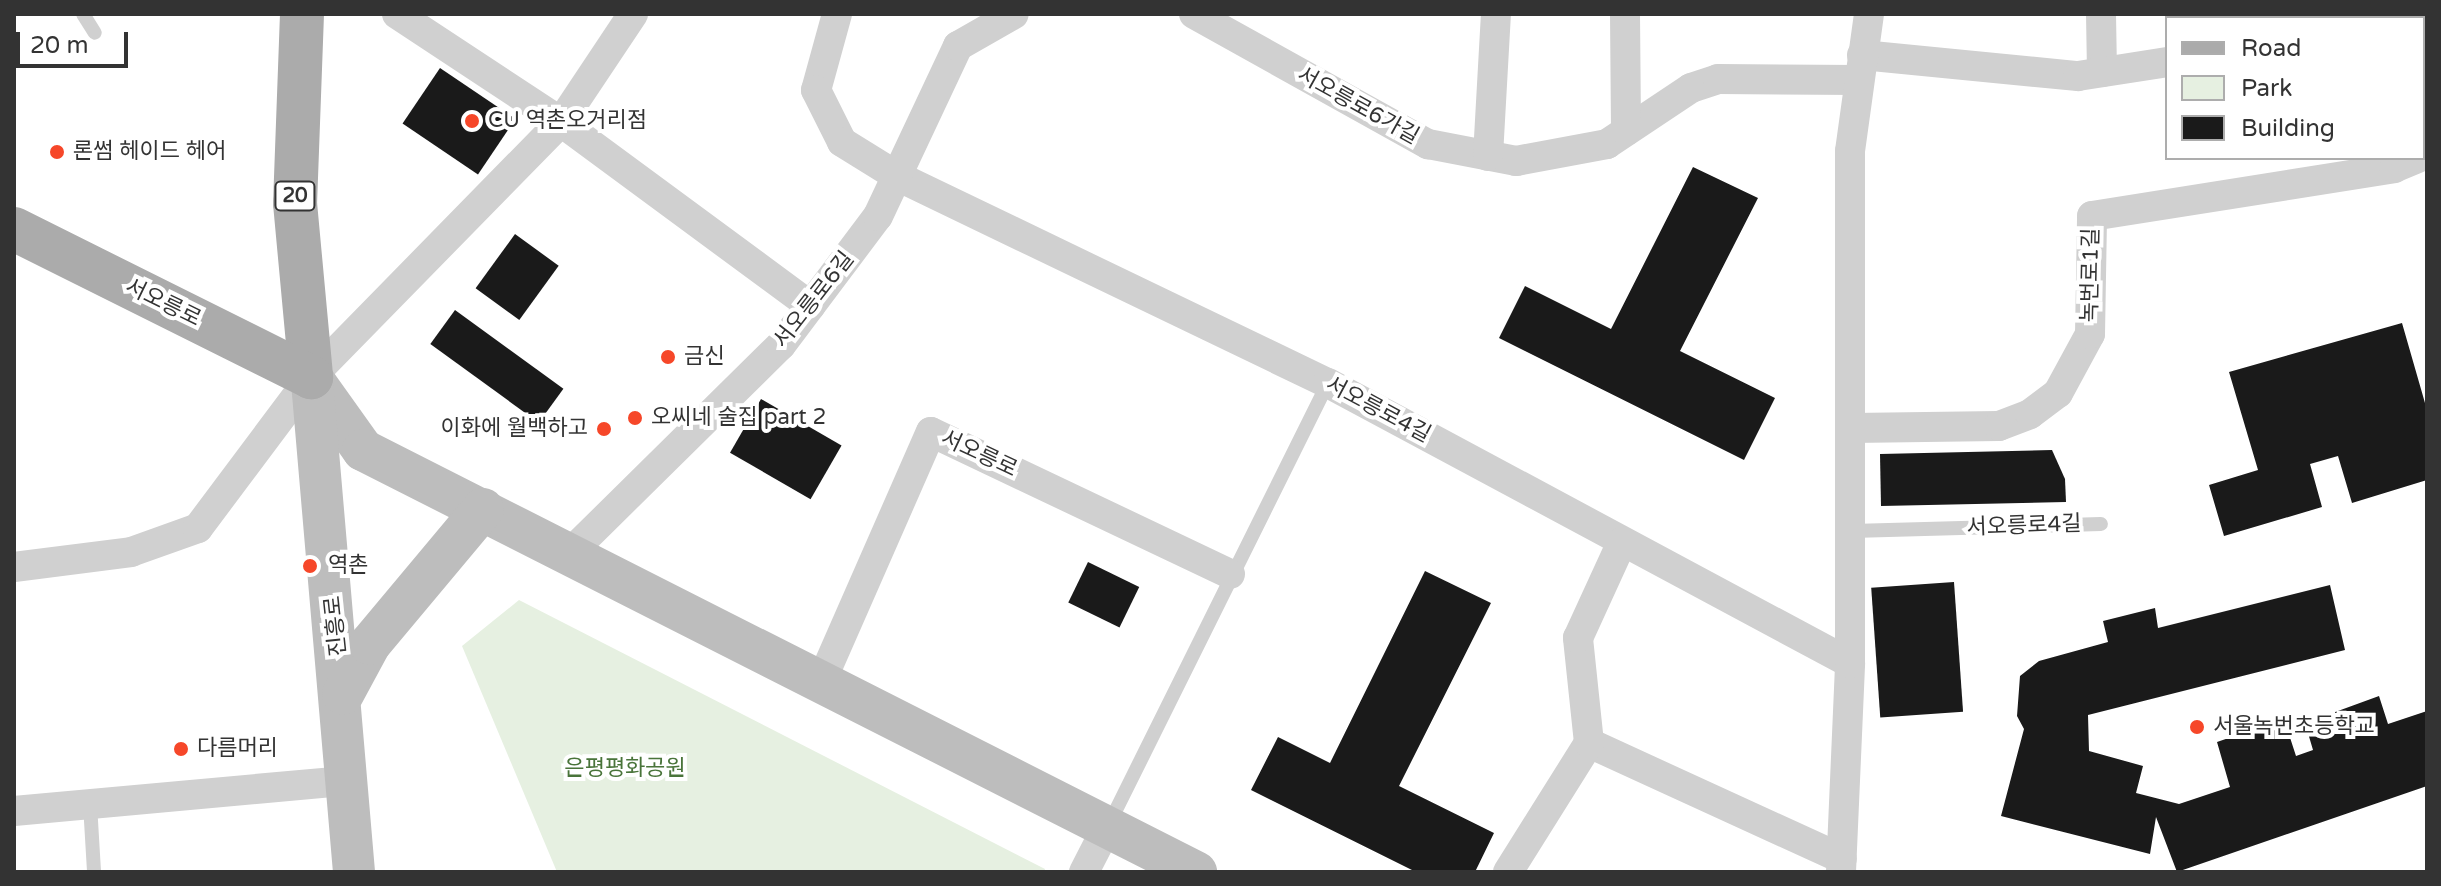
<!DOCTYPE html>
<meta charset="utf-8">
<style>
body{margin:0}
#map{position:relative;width:2441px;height:886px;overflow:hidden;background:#fff;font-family:"Varela Round","Noto Sans KR",sans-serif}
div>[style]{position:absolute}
.green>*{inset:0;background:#e6f0e1}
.building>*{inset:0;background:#1a1a1a;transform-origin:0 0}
.service>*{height:14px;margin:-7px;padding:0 7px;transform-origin:7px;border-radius:7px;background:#d0d0d0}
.minor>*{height:30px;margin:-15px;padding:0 15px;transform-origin:15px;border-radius:15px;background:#d0d0d0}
.secondary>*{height:42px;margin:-21px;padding:0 21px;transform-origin:21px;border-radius:21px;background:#bdbdbd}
.primary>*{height:44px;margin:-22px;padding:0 22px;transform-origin:22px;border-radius:22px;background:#ababab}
.dots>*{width:22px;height:22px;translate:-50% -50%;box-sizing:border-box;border:4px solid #fff;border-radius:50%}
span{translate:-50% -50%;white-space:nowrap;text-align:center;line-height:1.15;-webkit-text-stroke:8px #fff;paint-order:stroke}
.shield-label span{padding:2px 6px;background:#fff;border:2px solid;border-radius:6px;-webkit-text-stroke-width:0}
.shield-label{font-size:20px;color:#333;font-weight:700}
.street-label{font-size:22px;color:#333}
.poi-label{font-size:22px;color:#333}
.left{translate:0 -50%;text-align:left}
.right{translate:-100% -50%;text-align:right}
.park-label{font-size:22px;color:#49743a}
.frame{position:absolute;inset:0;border:16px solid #333;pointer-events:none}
.legend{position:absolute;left:2165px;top:16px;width:260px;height:144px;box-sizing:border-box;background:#fff;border:2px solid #adadad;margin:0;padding:10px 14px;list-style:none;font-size:24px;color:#333}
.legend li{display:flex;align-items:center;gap:16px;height:40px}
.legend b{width:40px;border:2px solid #adadad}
.scale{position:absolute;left:16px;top:32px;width:112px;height:36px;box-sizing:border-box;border:4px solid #333;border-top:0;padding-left:10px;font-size:24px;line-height:28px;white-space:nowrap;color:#333;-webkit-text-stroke:6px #fff;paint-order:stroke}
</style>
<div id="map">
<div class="green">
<i style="clip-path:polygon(519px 600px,1045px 869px,1044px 872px,557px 872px,462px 646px)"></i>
</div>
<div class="building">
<i style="left:440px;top:68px;width:91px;height:67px;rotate:34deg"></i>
<i style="clip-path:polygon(1693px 167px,1758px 198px,1680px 351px,1775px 398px,1744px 460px,1499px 338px,1525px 286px,1611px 329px)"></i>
<i style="left:515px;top:234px;width:54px;height:67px;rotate:36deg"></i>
<i style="left:455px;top:310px;width:134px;height:42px;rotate:36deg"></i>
<i style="clip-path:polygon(2402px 323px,2427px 410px,2427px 480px,2352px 503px,2338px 456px,2310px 464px,2322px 507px,2224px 536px,2209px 485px,2258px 470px,2229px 372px)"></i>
<i style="left:761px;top:399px;width:93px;height:62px;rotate:30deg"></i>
<i style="clip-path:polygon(2052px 450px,2065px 479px,2066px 502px,1881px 506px,1880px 454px)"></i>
<i style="left:1088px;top:562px;width:57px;height:45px;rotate:26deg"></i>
<i style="clip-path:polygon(1425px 571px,1491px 603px,1399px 786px,1494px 833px,1475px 872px,1416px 872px,1251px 790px,1278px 737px,1330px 763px)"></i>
<i style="left:1954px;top:582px;width:130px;height:83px;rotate:86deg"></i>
<i style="clip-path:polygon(2330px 585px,2345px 650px,2088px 715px,2089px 751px,2143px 766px,2136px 793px,2179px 804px,2230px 787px,2217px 742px,2284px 719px,2296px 756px,2313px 750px,2305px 723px,2379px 696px,2388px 724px,2427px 711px,2427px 786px,2177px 872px,2156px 817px,2150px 854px,2001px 816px,2024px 729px,2017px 716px,2020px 676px,2039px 661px,2108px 642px,2103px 621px,2155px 608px,2158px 628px)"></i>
</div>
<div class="service">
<i style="left:83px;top:14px;width:22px;rotate:58deg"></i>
<i style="left:1852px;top:531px;width:249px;rotate:-1.6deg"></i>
<i style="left:90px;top:804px;width:68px;rotate:86.6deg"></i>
<i style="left:1109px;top:824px;width:492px;rotate:-63.6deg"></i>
</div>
<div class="minor">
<i style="left:397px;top:14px;width:196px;rotate:33.4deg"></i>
<i style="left:561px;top:122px;width:310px;rotate:36.4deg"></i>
<i style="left:837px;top:14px;width:79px;rotate:105.4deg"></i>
<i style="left:816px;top:90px;width:58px;rotate:63.4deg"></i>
<i style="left:842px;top:142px;width:65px;rotate:31.7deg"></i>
<i style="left:897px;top:176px;width:478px;rotate:25.7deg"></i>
<i style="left:1328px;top:383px;width:592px;rotate:28.21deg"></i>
<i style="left:1194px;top:14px;width:268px;rotate:29.1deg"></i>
<i style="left:1428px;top:144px;width:90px;rotate:10.9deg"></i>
<i style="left:1516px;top:161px;width:93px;rotate:-10.6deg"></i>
<i style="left:1607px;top:144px;width:101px;rotate:-33.7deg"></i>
<i style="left:1691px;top:88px;width:28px;rotate:-18deg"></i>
<i style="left:1718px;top:79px;width:141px;rotate:0.4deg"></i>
<i style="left:1625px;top:14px;width:117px;rotate:89.5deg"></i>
<i style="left:2101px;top:14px;width:58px;rotate:89deg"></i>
<i style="left:2260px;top:18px;width:4px;rotate:-76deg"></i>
<i style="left:1862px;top:55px;width:217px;rotate:5.6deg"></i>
<i style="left:2078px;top:76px;width:90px;rotate:-8.9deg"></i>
<i style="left:1488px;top:156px;width:142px;rotate:-86.8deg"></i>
<i style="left:1852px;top:428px;width:147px;rotate:-0.8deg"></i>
<i style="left:1999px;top:426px;width:33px;rotate:-21deg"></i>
<i style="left:2030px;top:414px;width:35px;rotate:-37deg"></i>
<i style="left:2058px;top:393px;width:67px;rotate:-61.5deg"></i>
<i style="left:2090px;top:334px;width:118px;rotate:-89deg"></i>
<i style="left:2092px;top:216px;width:306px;rotate:-9deg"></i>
<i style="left:2394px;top:168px;width:26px;rotate:-23deg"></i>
<i style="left:570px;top:553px;width:296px;rotate:-44.6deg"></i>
<i style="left:781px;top:345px;width:161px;rotate:-53.1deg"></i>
<i style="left:878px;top:216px;width:188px;rotate:-64.8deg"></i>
<i style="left:958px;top:46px;width:64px;rotate:-29.7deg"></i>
<i style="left:14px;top:567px;width:118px;rotate:-7.3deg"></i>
<i style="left:131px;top:552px;width:71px;rotate:-19.7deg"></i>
<i style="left:198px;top:528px;width:189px;rotate:-53.2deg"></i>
<i style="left:311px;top:377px;width:357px;rotate:-45.6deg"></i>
<i style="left:561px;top:122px;width:130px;rotate:-56.3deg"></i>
<i style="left:821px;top:682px;width:273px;rotate:-66.3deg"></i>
<i style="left:931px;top:432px;width:331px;rotate:25.4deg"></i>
<i style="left:1589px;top:743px;width:278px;rotate:24.6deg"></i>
<i style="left:14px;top:811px;width:333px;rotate:-5.2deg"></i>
<i style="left:1084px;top:872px;width:46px;rotate:-62.9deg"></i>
<i style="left:1508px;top:872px;width:152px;rotate:-57.9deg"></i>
<i style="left:1589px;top:743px;width:106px;rotate:-96deg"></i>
<i style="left:1578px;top:638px;width:106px;rotate:-65.4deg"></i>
<i style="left:1841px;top:872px;width:209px;rotate:-87.5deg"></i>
<i style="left:1850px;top:663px;width:512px;rotate:-90deg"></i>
<i style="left:1850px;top:151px;width:138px;rotate:-82.1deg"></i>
</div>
<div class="secondary">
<i style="left:311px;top:377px;width:90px;rotate:54.5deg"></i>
<i style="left:363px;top:450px;width:934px;rotate:26.87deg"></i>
<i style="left:312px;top:382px;width:492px;rotate:85.1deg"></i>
<i style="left:343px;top:694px;width:57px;rotate:-61.6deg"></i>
<i style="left:370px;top:644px;width:176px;rotate:-50.1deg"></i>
</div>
<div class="primary">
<i style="left:302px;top:14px;width:189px;rotate:92.1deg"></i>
<i style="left:295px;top:203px;width:175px;rotate:84.7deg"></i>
<i style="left:14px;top:229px;width:332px;rotate:26.5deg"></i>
</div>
<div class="dots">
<i style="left:472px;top:121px;background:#f64729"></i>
<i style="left:57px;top:152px;background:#f64729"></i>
<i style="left:668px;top:357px;background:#f64729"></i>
<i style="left:635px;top:418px;background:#f64729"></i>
<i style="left:604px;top:429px;background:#f64729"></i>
<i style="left:310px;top:566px;background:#f64729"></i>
<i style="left:2197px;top:727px;background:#f64729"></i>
<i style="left:181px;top:749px;background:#f64729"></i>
</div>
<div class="shield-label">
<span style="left:295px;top:196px">20</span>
</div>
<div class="street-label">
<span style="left:1358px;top:106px;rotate:29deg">서오릉로6가길</span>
<span style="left:2091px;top:275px;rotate:-89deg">녹번로1길</span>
<span style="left:814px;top:300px;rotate:-52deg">서오릉로6길</span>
<span style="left:163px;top:303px;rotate:26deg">서오릉로</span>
<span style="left:1378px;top:410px;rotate:28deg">서오릉로4길</span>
<span style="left:979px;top:454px;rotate:25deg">서오릉로</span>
<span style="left:2024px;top:526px;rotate:-2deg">서오릉로4길</span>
<span style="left:336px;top:626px;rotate:-96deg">진흥로</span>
</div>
<div class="poi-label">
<span class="left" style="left:488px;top:121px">CU 역촌오거리점</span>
<span class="left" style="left:73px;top:152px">론썸 헤이드 헤어</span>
<span class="left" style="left:684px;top:357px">금신</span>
<span class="left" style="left:651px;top:418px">오씨네 술집 part 2</span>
<span class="right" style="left:588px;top:429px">이화에 월백하고</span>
<span class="left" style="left:328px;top:566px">역촌</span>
<span class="left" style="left:2213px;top:727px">서울녹번초등학교</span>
<span class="left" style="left:197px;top:749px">다름머리</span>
</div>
<div class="park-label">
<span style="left:625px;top:769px">은평평화공원</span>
</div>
<div class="frame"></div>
<ul class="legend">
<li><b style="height:10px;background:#ababab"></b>Road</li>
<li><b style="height:22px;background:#e6f0e1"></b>Park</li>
<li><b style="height:22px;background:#1a1a1a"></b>Building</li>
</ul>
<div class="scale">20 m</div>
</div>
